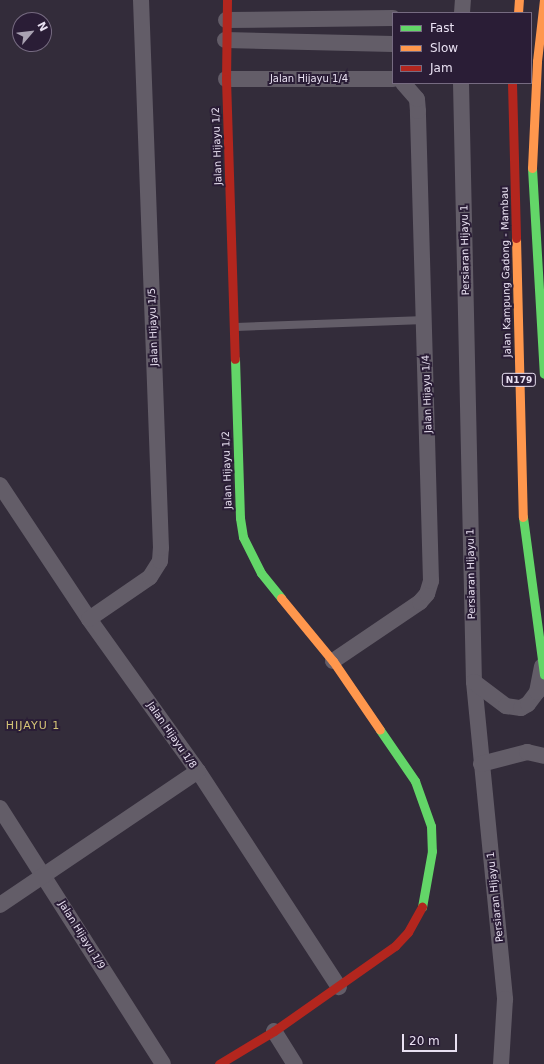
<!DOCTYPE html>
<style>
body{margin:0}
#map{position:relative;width:544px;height:1064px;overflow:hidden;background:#332c3a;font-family:"DejaVu Sans",sans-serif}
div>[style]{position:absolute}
.lane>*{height:8px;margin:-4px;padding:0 4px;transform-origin:4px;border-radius:4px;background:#635d68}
.street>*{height:16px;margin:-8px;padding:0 8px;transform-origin:8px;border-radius:8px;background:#635d68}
.fast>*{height:9px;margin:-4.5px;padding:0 4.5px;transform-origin:4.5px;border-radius:4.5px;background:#63d668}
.slow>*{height:9px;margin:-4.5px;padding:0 4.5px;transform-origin:4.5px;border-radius:4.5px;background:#ff974d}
.jam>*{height:9px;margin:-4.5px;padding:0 4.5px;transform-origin:4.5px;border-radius:4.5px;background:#b3261e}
span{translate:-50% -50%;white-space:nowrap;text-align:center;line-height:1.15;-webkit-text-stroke:4px #2a1d36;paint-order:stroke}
.shield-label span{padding:1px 3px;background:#2a1d36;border:1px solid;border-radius:3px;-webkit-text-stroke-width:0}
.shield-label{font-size:9px;color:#e9e1f2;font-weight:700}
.street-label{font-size:10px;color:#e9e1f2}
.neighbourhood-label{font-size:11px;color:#d4c476;letter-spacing:1px}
.legend{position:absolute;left:392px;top:12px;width:140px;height:72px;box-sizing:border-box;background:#2a1d36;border:1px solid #766b81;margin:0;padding:5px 7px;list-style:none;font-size:12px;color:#e9e1f2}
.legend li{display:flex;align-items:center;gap:8px;height:20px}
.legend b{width:20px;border:1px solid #766b81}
.north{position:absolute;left:12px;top:12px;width:40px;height:40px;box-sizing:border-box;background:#2a1d36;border:1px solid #766b81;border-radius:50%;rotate:62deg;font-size:11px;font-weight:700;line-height:16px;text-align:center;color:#e9e1f2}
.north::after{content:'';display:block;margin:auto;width:14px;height:18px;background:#a9a2b2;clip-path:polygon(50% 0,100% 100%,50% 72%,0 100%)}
.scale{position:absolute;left:402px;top:1034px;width:55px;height:18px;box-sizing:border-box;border:2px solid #e9e1f2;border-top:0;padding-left:5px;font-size:12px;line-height:14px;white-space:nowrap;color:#e9e1f2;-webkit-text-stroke:3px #2a1d36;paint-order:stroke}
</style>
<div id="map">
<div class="lane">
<i style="left:236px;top:327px;width:189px;rotate:-2.1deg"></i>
</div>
<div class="street">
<i style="left:462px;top:13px;width:13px;rotate:-86deg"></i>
<i style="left:226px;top:20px;width:167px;rotate:-0.7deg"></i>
<i style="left:225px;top:40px;width:168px;rotate:1.4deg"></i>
<i style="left:226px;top:79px;width:167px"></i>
<i style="left:461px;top:83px;width:599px;rotate:88.76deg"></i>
<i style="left:474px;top:682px;width:319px;rotate:84.4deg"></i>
<i style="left:505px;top:999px;width:65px;rotate:93.5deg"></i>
<i style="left:0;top:485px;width:161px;rotate:56.4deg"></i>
<i style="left:89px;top:619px;width:187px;rotate:54.4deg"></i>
<i style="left:198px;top:771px;width:258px;rotate:56.9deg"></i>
<i style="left:89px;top:619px;width:74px;rotate:-34.5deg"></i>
<i style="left:150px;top:577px;width:19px;rotate:-58deg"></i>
<i style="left:160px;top:561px;width:13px;rotate:-86deg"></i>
<i style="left:161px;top:548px;width:548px;rotate:-92.09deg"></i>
<i style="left:333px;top:661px;width:105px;rotate:-34.1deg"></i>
<i style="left:420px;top:602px;width:11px;rotate:-49deg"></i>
<i style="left:427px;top:594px;width:14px;rotate:-73deg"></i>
<i style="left:431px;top:581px;width:470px;rotate:-91.6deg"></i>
<i style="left:418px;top:111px;width:12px;rotate:-95deg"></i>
<i style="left:417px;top:99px;width:21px;rotate:-131deg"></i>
<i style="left:474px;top:682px;width:40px;rotate:37deg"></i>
<i style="left:506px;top:706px;width:15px;rotate:8deg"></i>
<i style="left:521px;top:708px;width:8px;rotate:-30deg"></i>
<i style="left:528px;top:704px;width:15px;rotate:-53deg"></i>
<i style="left:537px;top:692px;width:26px;rotate:-79deg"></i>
<i style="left:481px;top:764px;width:48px;rotate:-14.6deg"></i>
<i style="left:527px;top:752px;width:17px;rotate:13deg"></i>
<i style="left:0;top:808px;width:303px;rotate:57.5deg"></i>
<i style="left:0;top:905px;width:239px;rotate:-34.1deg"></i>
<i style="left:274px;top:1031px;width:39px;rotate:58deg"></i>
</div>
<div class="fast">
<i style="left:532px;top:168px;width:206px;rotate:86.7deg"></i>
<i style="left:235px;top:359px;width:159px;rotate:88.2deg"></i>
<i style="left:240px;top:518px;width:19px;rotate:81deg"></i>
<i style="left:243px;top:537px;width:40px;rotate:63.4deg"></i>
<i style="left:261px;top:573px;width:32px;rotate:51deg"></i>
<i style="left:523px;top:517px;width:159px;rotate:82.4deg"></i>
<i style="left:380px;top:730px;width:62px;rotate:55.5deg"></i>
<i style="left:415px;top:781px;width:48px;rotate:70.4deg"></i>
<i style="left:431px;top:826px;width:25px;rotate:88deg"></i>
<i style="left:432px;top:851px;width:57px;rotate:100.1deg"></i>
</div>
<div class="slow">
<i style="left:518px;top:13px;width:13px;rotate:-86deg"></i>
<i style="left:532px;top:168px;width:107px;rotate:-87.3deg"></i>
<i style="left:537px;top:61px;width:61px;rotate:-83.5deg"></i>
<i style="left:516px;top:238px;width:279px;rotate:88.6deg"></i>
<i style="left:281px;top:598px;width:82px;rotate:50.5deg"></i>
<i style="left:333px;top:661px;width:83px;rotate:55.7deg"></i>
</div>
<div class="jam">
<i style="left:227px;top:0;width:79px;rotate:90.7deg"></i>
<i style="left:226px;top:79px;width:280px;rotate:88.2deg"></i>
<i style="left:512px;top:83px;width:155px;rotate:88.5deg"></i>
<i style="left:219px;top:1064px;width:64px;rotate:-31deg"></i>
<i style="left:274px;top:1031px;width:148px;rotate:-35.1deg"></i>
<i style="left:395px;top:946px;width:19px;rotate:-47deg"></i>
<i style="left:408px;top:932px;width:29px;rotate:-61deg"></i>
</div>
<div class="shield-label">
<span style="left:519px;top:380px">N179</span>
</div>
<div class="street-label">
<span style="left:309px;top:79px">Jalan Hijayu 1/4</span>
<span style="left:217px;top:146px;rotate:-92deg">Jalan Hijayu 1/2</span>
<span style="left:465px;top:250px;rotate:-91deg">Persiaran Hijayu 1</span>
<span style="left:506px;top:272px;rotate:-91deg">Jalan Kampung Gadong - Mambau</span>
<span style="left:153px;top:327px;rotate:-92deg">Jalan Hijayu 1/5</span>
<span style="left:427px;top:394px;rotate:-92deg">Jalan Hijayu 1/4</span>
<span style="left:227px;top:470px;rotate:-92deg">Jalan Hijayu 1/2</span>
<span style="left:471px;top:574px;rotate:-91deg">Persiaran Hijayu 1</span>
<span style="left:172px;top:735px;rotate:55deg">Jalan Hijayu 1/8</span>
<span style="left:495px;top:897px;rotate:-96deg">Persiaran Hijayu 1</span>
<span style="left:82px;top:935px;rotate:58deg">Jalan Hijayu 1/9</span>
</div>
<div class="neighbourhood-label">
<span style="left:33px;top:726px">HIJAYU 1</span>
</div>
<ul class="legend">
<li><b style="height:5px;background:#63d668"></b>Fast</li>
<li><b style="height:5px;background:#ff974d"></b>Slow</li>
<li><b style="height:5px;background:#b3261e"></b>Jam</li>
</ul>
<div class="north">N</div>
<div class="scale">20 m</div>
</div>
